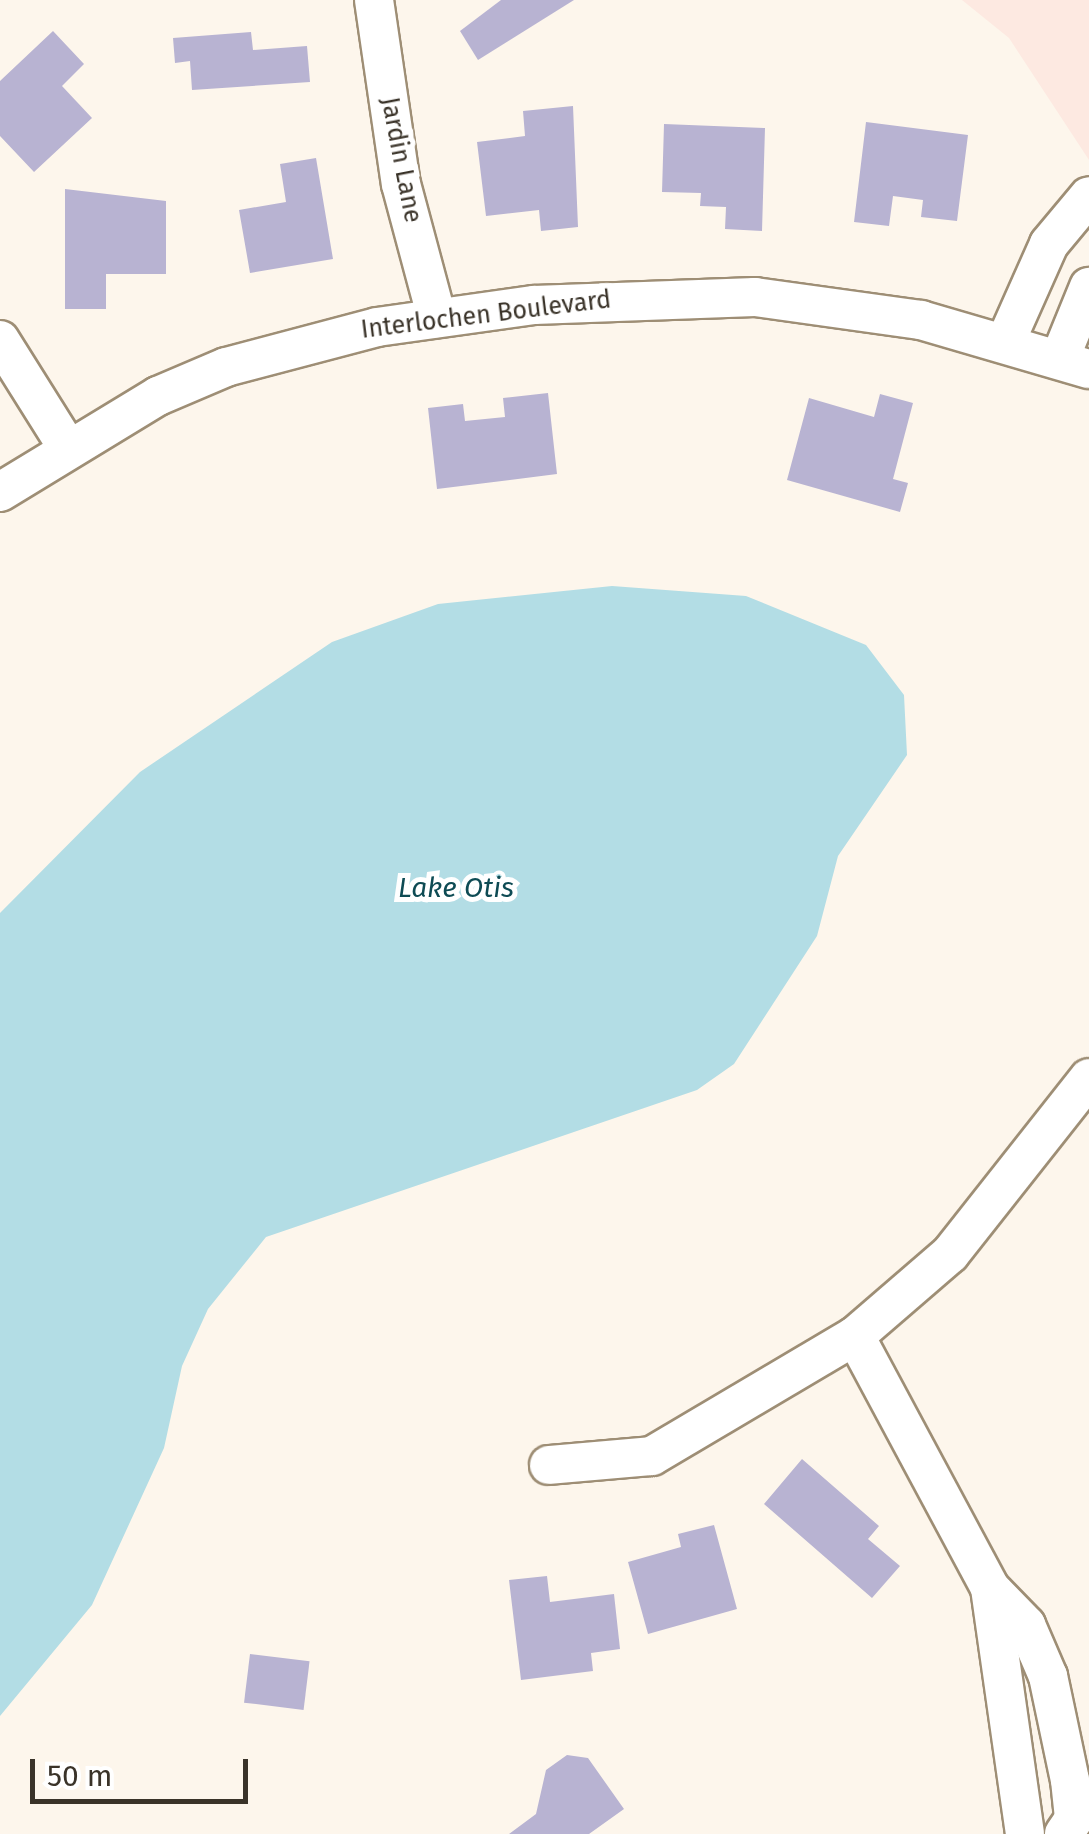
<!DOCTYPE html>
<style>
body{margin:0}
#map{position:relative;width:1089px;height:1834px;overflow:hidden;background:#fdf6ec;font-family:"Fira Sans",sans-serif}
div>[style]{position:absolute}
.commercial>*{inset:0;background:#fde9e1}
.water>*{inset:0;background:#b3dde5}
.building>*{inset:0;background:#b8b3d2;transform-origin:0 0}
.roads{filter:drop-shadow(2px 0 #9e8e75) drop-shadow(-2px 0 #9e8e75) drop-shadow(0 2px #9e8e75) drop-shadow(0 -2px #9e8e75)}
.minor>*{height:38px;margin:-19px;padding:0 19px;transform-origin:19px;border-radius:19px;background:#fff}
span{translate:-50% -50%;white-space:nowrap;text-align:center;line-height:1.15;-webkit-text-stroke:10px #fff;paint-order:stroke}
.street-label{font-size:25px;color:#3a3329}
.water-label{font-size:28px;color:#0e4b54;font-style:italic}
.scale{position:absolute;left:30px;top:1759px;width:218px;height:45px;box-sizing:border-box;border:5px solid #3a3329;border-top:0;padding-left:12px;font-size:30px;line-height:35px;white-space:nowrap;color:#3a3329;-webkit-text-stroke:8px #fff;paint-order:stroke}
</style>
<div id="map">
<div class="commercial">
<i style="clip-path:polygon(962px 0,1089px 0,1089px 160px,1009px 38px)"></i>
</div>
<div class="water">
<i style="clip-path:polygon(612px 586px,746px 596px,866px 645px,904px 695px,907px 755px,838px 856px,817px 936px,734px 1064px,697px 1090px,266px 1237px,208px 1309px,182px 1366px,164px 1448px,92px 1605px,0 1716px,0 913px,140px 772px,332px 642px,438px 604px)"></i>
</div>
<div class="building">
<i style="clip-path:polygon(501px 0,574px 0,478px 60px,460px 31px)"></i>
<i style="clip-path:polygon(53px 31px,84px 64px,62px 86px,92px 118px,34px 172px,0 136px,0 81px)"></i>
<i style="clip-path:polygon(251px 32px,253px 50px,307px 46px,310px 82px,192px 90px,190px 61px,175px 63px,173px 38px)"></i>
<i style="clip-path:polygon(573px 106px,578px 227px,541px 231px,539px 210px,486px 216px,477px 142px,525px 136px,523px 111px)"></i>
<i style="clip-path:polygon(866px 122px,968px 135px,957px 221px,921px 217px,923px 200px,893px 196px,889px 226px,854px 222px)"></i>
<i style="clip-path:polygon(664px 124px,765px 128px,762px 231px,725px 229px,726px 207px,700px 206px,701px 193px,662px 192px)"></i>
<i style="clip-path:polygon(316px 158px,333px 259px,250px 273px,239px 210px,286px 202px,280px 164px)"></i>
<i style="clip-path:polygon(65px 189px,166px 201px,166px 274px,106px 274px,106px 309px,65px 309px)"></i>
<i style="clip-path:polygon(548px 393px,557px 474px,437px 489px,428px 408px,463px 404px,465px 421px,505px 417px,503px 398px)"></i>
<i style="clip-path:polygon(880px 394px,913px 403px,893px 479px,908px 483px,900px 512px,787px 480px,809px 398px,874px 417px)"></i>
<i style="clip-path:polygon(802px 1459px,879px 1526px,868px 1539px,900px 1566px,872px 1598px,764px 1504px)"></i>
<i style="clip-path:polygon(714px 1525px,737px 1609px,648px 1634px,628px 1562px,681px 1547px,678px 1534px)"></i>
<i style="clip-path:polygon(547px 1576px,550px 1602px,614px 1594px,620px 1649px,591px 1653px,593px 1671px,521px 1680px,509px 1580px)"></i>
<i style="left:250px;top:1654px;width:60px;height:49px;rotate:7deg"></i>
<i style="clip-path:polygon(567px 1755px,588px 1758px,624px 1809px,589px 1834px,509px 1834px,536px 1814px,546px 1770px)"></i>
</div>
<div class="roads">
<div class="minor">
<i style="left:374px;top:0;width:186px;rotate:81.7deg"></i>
<i style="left:401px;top:184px;width:139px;rotate:75deg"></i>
<i style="left:0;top:340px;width:126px;rotate:57.9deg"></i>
<i style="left:1005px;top:343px;width:108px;rotate:-66deg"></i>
<i style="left:1049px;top:244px;width:62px;rotate:-50.2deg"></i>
<i style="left:1060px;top:358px;width:77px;rotate:-67.8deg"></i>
<i style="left:0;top:492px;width:185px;rotate:-31.3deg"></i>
<i style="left:158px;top:396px;width:74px;rotate:-23.1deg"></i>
<i style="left:226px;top:367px;width:156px;rotate:-14.8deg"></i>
<i style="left:377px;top:327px;width:159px;rotate:-8deg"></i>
<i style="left:534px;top:305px;width:221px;rotate:-2.1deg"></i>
<i style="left:755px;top:297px;width:168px;rotate:7.9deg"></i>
<i style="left:921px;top:320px;width:175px;rotate:16.3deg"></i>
<i style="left:855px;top:1336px;width:286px;rotate:61.8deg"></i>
<i style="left:990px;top:1588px;width:248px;rotate:81.9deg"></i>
<i style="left:549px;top:1465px;width:103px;rotate:-5deg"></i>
<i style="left:652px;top:1456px;width:236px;rotate:-30.6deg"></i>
<i style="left:855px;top:1336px;width:125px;rotate:-40.8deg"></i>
<i style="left:950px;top:1254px;width:224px;rotate:-51.7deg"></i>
<i style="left:990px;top:1588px;width:52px;rotate:45.8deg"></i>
<i style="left:1026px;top:1625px;width:56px;rotate:66.7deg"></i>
<i style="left:1048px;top:1676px;width:106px;rotate:78.1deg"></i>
<i style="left:1070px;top:1780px;width:39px;rotate:84deg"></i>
<i style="left:1074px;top:1819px;width:18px;rotate:124deg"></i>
</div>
</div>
<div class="street-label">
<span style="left:401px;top:160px;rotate:79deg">Jardin Lane</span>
<span style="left:486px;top:315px;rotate:-7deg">Interlochen Boulevard</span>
</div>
<div class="water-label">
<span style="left:456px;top:888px">Lake Otis</span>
</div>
<div class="scale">50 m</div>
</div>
